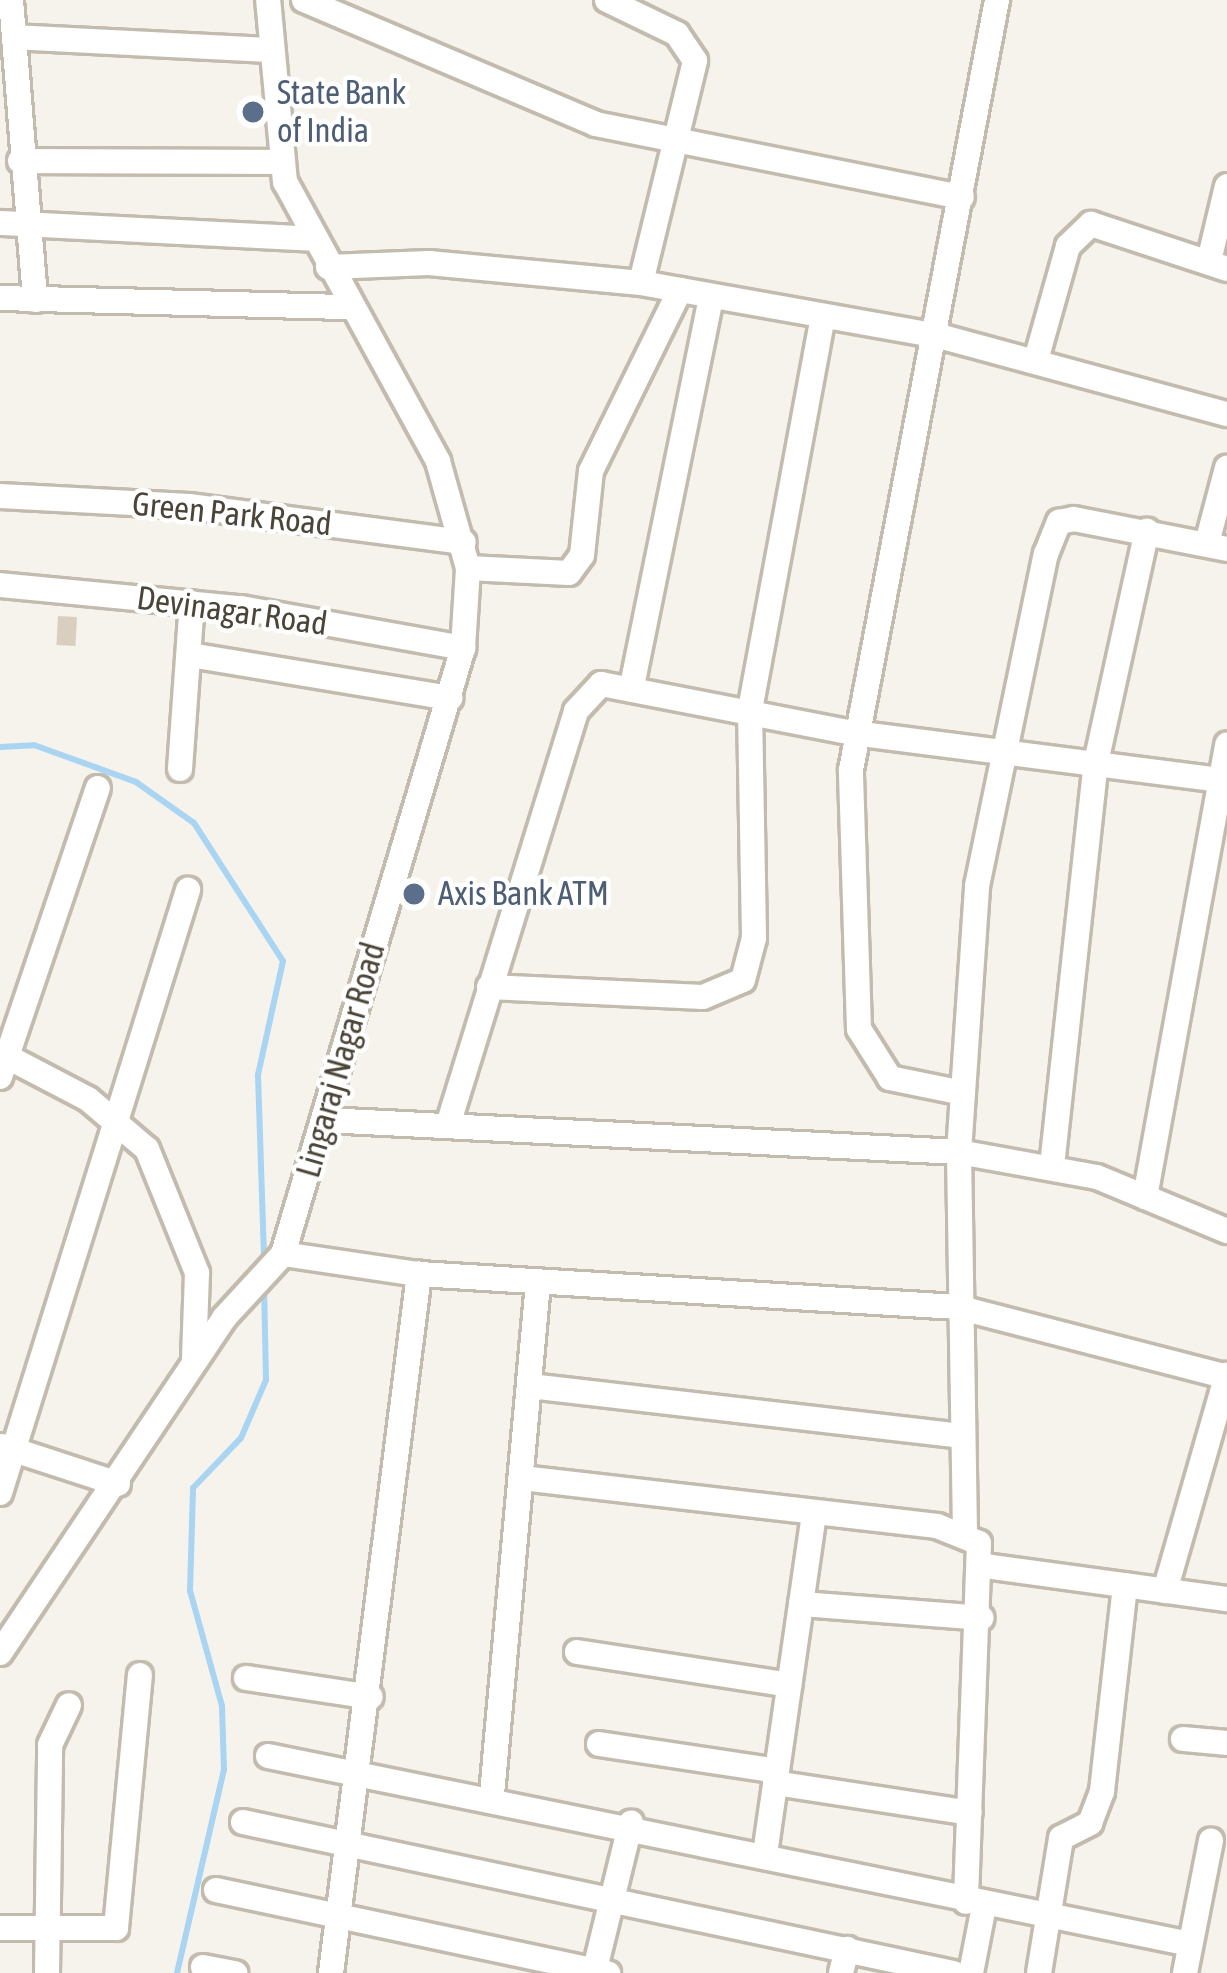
<!DOCTYPE html>
<style>
body{margin:0}
#map{position:relative;width:1227px;height:1973px;overflow:hidden;background:#f6f3ec;font-family:"Asap Condensed",sans-serif}
div>[style]{position:absolute}
.stream>*{height:6px;margin:-3px;padding:0 3px;transform-origin:3px;border-radius:3px;background:#a9d4f2}
.building>*{inset:0;background:#d8cfc1;transform-origin:0 0}
.roads{filter:drop-shadow(3px 0 #c2bbae) drop-shadow(-3px 0 #c2bbae) drop-shadow(0 3px #c2bbae) drop-shadow(0 -3px #c2bbae)}
.minor>*{height:24px;margin:-12px;padding:0 12px;transform-origin:12px;border-radius:12px;background:#fff}
.dots>*{width:33px;height:33px;translate:-50% -50%;box-sizing:border-box;border:6px solid #fff;border-radius:50%}
span{translate:-50% -50%;white-space:nowrap;text-align:center;line-height:1.15;-webkit-text-stroke:9px #fff;paint-order:stroke}
.service-label{font-size:33px;color:#4e5e75}
.left{translate:0 -50%;text-align:left}
.street-label{font-size:33px;color:#4b4439}
</style>
<div id="map">
<div class="stream">
<i style="left:0;top:747px;width:34px;rotate:-3deg"></i>
<i style="left:34px;top:745px;width:109px;rotate:19.9deg"></i>
<i style="left:136px;top:782px;width:71px;rotate:35.3deg"></i>
<i style="left:194px;top:823px;width:164px;rotate:57.2deg"></i>
<i style="left:283px;top:961px;width:117px;rotate:102.4deg"></i>
<i style="left:258px;top:1075px;width:185px;rotate:88.1deg"></i>
<i style="left:177px;top:1973px;width:208px;rotate:-77deg"></i>
<i style="left:224px;top:1770px;width:64px;rotate:-91.8deg"></i>
<i style="left:222px;top:1706px;width:119px;rotate:-105.5deg"></i>
<i style="left:190px;top:1591px;width:103px;rotate:-88.3deg"></i>
<i style="left:193px;top:1488px;width:69px;rotate:-46.2deg"></i>
<i style="left:241px;top:1438px;width:63px;rotate:-66.7deg"></i>
<i style="left:266px;top:1380px;width:94px;rotate:-91.2deg"></i>
</div>
<div class="building">
<i style="left:58px;top:616px;width:19px;height:29px;rotate:3deg"></i>
</div>
<div class="roads">
<div class="minor">
<i style="left:11px;top:0;width:301px;rotate:85.4deg"></i>
<i style="left:304px;top:0;width:317px;rotate:23deg"></i>
<i style="left:596px;top:124px;width:373px;rotate:11.3deg"></i>
<i style="left:607px;top:0;width:78px;rotate:25.9deg"></i>
<i style="left:677px;top:34px;width:32px;rotate:56deg"></i>
<i style="left:695px;top:61px;width:228px;rotate:103.7deg"></i>
<i style="left:14px;top:37px;width:253px;rotate:2.9deg"></i>
<i style="left:20px;top:161px;width:260px;rotate:0.2deg"></i>
<i style="left:0;top:223px;width:311px;rotate:2.9deg"></i>
<i style="left:1209px;top:261px;width:77px;rotate:-76.5deg"></i>
<i style="left:328px;top:267px;width:101px;rotate:-2.3deg"></i>
<i style="left:429px;top:263px;width:213px;rotate:5.4deg"></i>
<i style="left:641px;top:283px;width:303px;rotate:10.1deg"></i>
<i style="left:939px;top:336px;width:298px;rotate:15.2deg"></i>
<i style="left:0;top:298px;width:347px;rotate:1.5deg"></i>
<i style="left:1036px;top:360px;width:118px;rotate:-74.3deg"></i>
<i style="left:1068px;top:246px;width:32px;rotate:-44deg"></i>
<i style="left:1091px;top:224px;width:143px;rotate:18.3deg"></i>
<i style="left:0;top:496px;width:189px;rotate:3deg"></i>
<i style="left:189px;top:506px;width:277px;rotate:7.5deg"></i>
<i style="left:1207px;top:543px;width:78px;rotate:-75.1deg"></i>
<i style="left:468px;top:568px;width:101px;rotate:2.8deg"></i>
<i style="left:569px;top:573px;width:22px;rotate:-54deg"></i>
<i style="left:582px;top:555px;width:84px;rotate:-83.9deg"></i>
<i style="left:591px;top:471px;width:202px;rotate:-63.8deg"></i>
<i style="left:0;top:585px;width:242px;rotate:5.5deg"></i>
<i style="left:241px;top:608px;width:226px;rotate:10.2deg"></i>
<i style="left:190px;top:655px;width:264px;rotate:9.4deg"></i>
<i style="left:632px;top:686px;width:398px;rotate:-78.5deg"></i>
<i style="left:180px;top:769px;width:166px;rotate:-85.9deg"></i>
<i style="left:489px;top:987px;width:214px;rotate:2.7deg"></i>
<i style="left:703px;top:997px;width:43px;rotate:-23deg"></i>
<i style="left:743px;top:980px;width:43px;rotate:-75.3deg"></i>
<i style="left:754px;top:938px;width:228px;rotate:-91deg"></i>
<i style="left:750px;top:710px;width:399px;rotate:-79.5deg"></i>
<i style="left:0;top:1053px;width:99px;rotate:27.6deg"></i>
<i style="left:88px;top:1099px;width:77px;rotate:40.3deg"></i>
<i style="left:147px;top:1149px;width:134px;rotate:68deg"></i>
<i style="left:197px;top:1273px;width:86px;rotate:92deg"></i>
<i style="left:0;top:1077px;width:305px;rotate:-71.3deg"></i>
<i style="left:963px;top:1093px;width:75px;rotate:-168.4deg"></i>
<i style="left:890px;top:1078px;width:58px;rotate:-122.3deg"></i>
<i style="left:859px;top:1029px;width:259px;rotate:-91.8deg"></i>
<i style="left:851px;top:770px;width:784px;rotate:-79.26deg"></i>
<i style="left:325px;top:1120px;width:635px;rotate:2.89deg"></i>
<i style="left:959px;top:1152px;width:140px;rotate:10.3deg"></i>
<i style="left:1097px;top:1177px;width:141px;rotate:22.6deg"></i>
<i style="left:448px;top:1125px;width:433px;rotate:-72.8deg"></i>
<i style="left:576px;top:711px;width:37px;rotate:-47deg"></i>
<i style="left:601px;top:684px;width:258px;rotate:11deg"></i>
<i style="left:854px;top:733px;width:376px;rotate:7.3deg"></i>
<i style="left:1052px;top:1166px;width:401px;rotate:-83.8deg"></i>
<i style="left:1095px;top:767px;width:242px;rotate:-77.6deg"></i>
<i style="left:1145px;top:1197px;width:460px;rotate:-79.7deg"></i>
<i style="left:283px;top:1254px;width:137px;rotate:8.4deg"></i>
<i style="left:419px;top:1274px;width:539px;rotate:3.51deg"></i>
<i style="left:957px;top:1307px;width:279px;rotate:14.5deg"></i>
<i style="left:530px;top:1386px;width:434px;rotate:6.6deg"></i>
<i style="left:2px;top:1446px;width:122px;rotate:18.1deg"></i>
<i style="left:522px;top:1478px;width:418px;rotate:6.6deg"></i>
<i style="left:937px;top:1526px;width:45px;rotate:22deg"></i>
<i style="left:979px;top:1543px;width:359px;rotate:92.1deg"></i>
<i style="left:0;top:1493px;width:632px;rotate:-72.68deg"></i>
<i style="left:965px;top:1533px;width:381px;rotate:-90.9deg"></i>
<i style="left:959px;top:1152px;width:267px;rotate:-86.1deg"></i>
<i style="left:977px;top:886px;width:339px;rotate:-78.3deg"></i>
<i style="left:1046px;top:554px;width:35px;rotate:-68deg"></i>
<i style="left:1059px;top:522px;width:15px;rotate:-11deg"></i>
<i style="left:1074px;top:519px;width:156px;rotate:11.1deg"></i>
<i style="left:985px;top:1566px;width:244px;rotate:7.8deg"></i>
<i style="left:1165px;top:1591px;width:225px;rotate:-74deg"></i>
<i style="left:801px;top:1604px;width:181px;rotate:4.4deg"></i>
<i style="left:577px;top:1652px;width:215px;rotate:8.8deg"></i>
<i style="left:0;top:1653px;width:403px;rotate:-56.2deg"></i>
<i style="left:224px;top:1318px;width:87px;rotate:-47.3deg"></i>
<i style="left:283px;top:1254px;width:632px;rotate:-73.46deg"></i>
<i style="left:463px;top:648px;width:80px;rotate:-86.4deg"></i>
<i style="left:468px;top:568px;width:111px;rotate:-105.7deg"></i>
<i style="left:438px;top:461px;width:318px;rotate:-118.7deg"></i>
<i style="left:285px;top:182px;width:183px;rotate:-95.3deg"></i>
<i style="left:246px;top:1678px;width:126px;rotate:8.6deg"></i>
<i style="left:1183px;top:1739px;width:44px;rotate:5.2deg"></i>
<i style="left:599px;top:1744px;width:180px;rotate:8.6deg"></i>
<i style="left:268px;top:1756px;width:941px;rotate:11.52deg"></i>
<i style="left:775px;top:1783px;width:197px;rotate:8.7deg"></i>
<i style="left:492px;top:1794px;width:513px;rotate:-84.86deg"></i>
<i style="left:243px;top:1822px;width:726px;rotate:12.01deg"></i>
<i style="left:765px;top:1854px;width:345px;rotate:-81.8deg"></i>
<i style="left:216px;top:1890px;width:401px;rotate:12deg"></i>
<i style="left:0;top:1928px;width:116px"></i>
<i style="left:116px;top:1928px;width:254px;rotate:-84.6deg"></i>
<i style="left:203px;top:1967px;width:33px;rotate:11deg"></i>
<i style="left:47px;top:1973px;width:228px;rotate:-89.2deg"></i>
<i style="left:50px;top:1745px;width:44px;rotate:-64.6deg"></i>
<i style="left:331px;top:1973px;width:705px;rotate:-82.82deg"></i>
<i style="left:594px;top:1973px;width:155px;rotate:-76.2deg"></i>
<i style="left:841px;top:1973px;width:25px;rotate:-76deg"></i>
<i style="left:971px;top:1973px;width:68px;rotate:-79deg"></i>
<i style="left:1039px;top:1973px;width:137px;rotate:-80.7deg"></i>
<i style="left:1061px;top:1838px;width:33px;rotate:-27deg"></i>
<i style="left:1090px;top:1823px;width:34px;rotate:-69deg"></i>
<i style="left:1102px;top:1791px;width:207px;rotate:-83.6deg"></i>
<i style="left:1185px;top:1973px;width:135px;rotate:-78.9deg"></i>
</div>
</div>
<div class="dots">
<i style="left:253px;top:112px;background:#5c6f8a"></i>
<i style="left:414px;top:894px;background:#5c6f8a"></i>
</div>
<div class="service-label">
<span class="left" style="left:277px;top:112px">State Bank<br>of India</span>
<span class="left" style="left:438px;top:894px">Axis Bank ATM</span>
</div>
<div class="street-label">
<span style="left:232px;top:514px;rotate:6deg">Green Park Road</span>
<span style="left:232px;top:611px;rotate:8deg">Devinagar Road</span>
<span style="left:341px;top:1060px;rotate:-74deg">Lingaraj Nagar Road</span>
</div>
</div>
